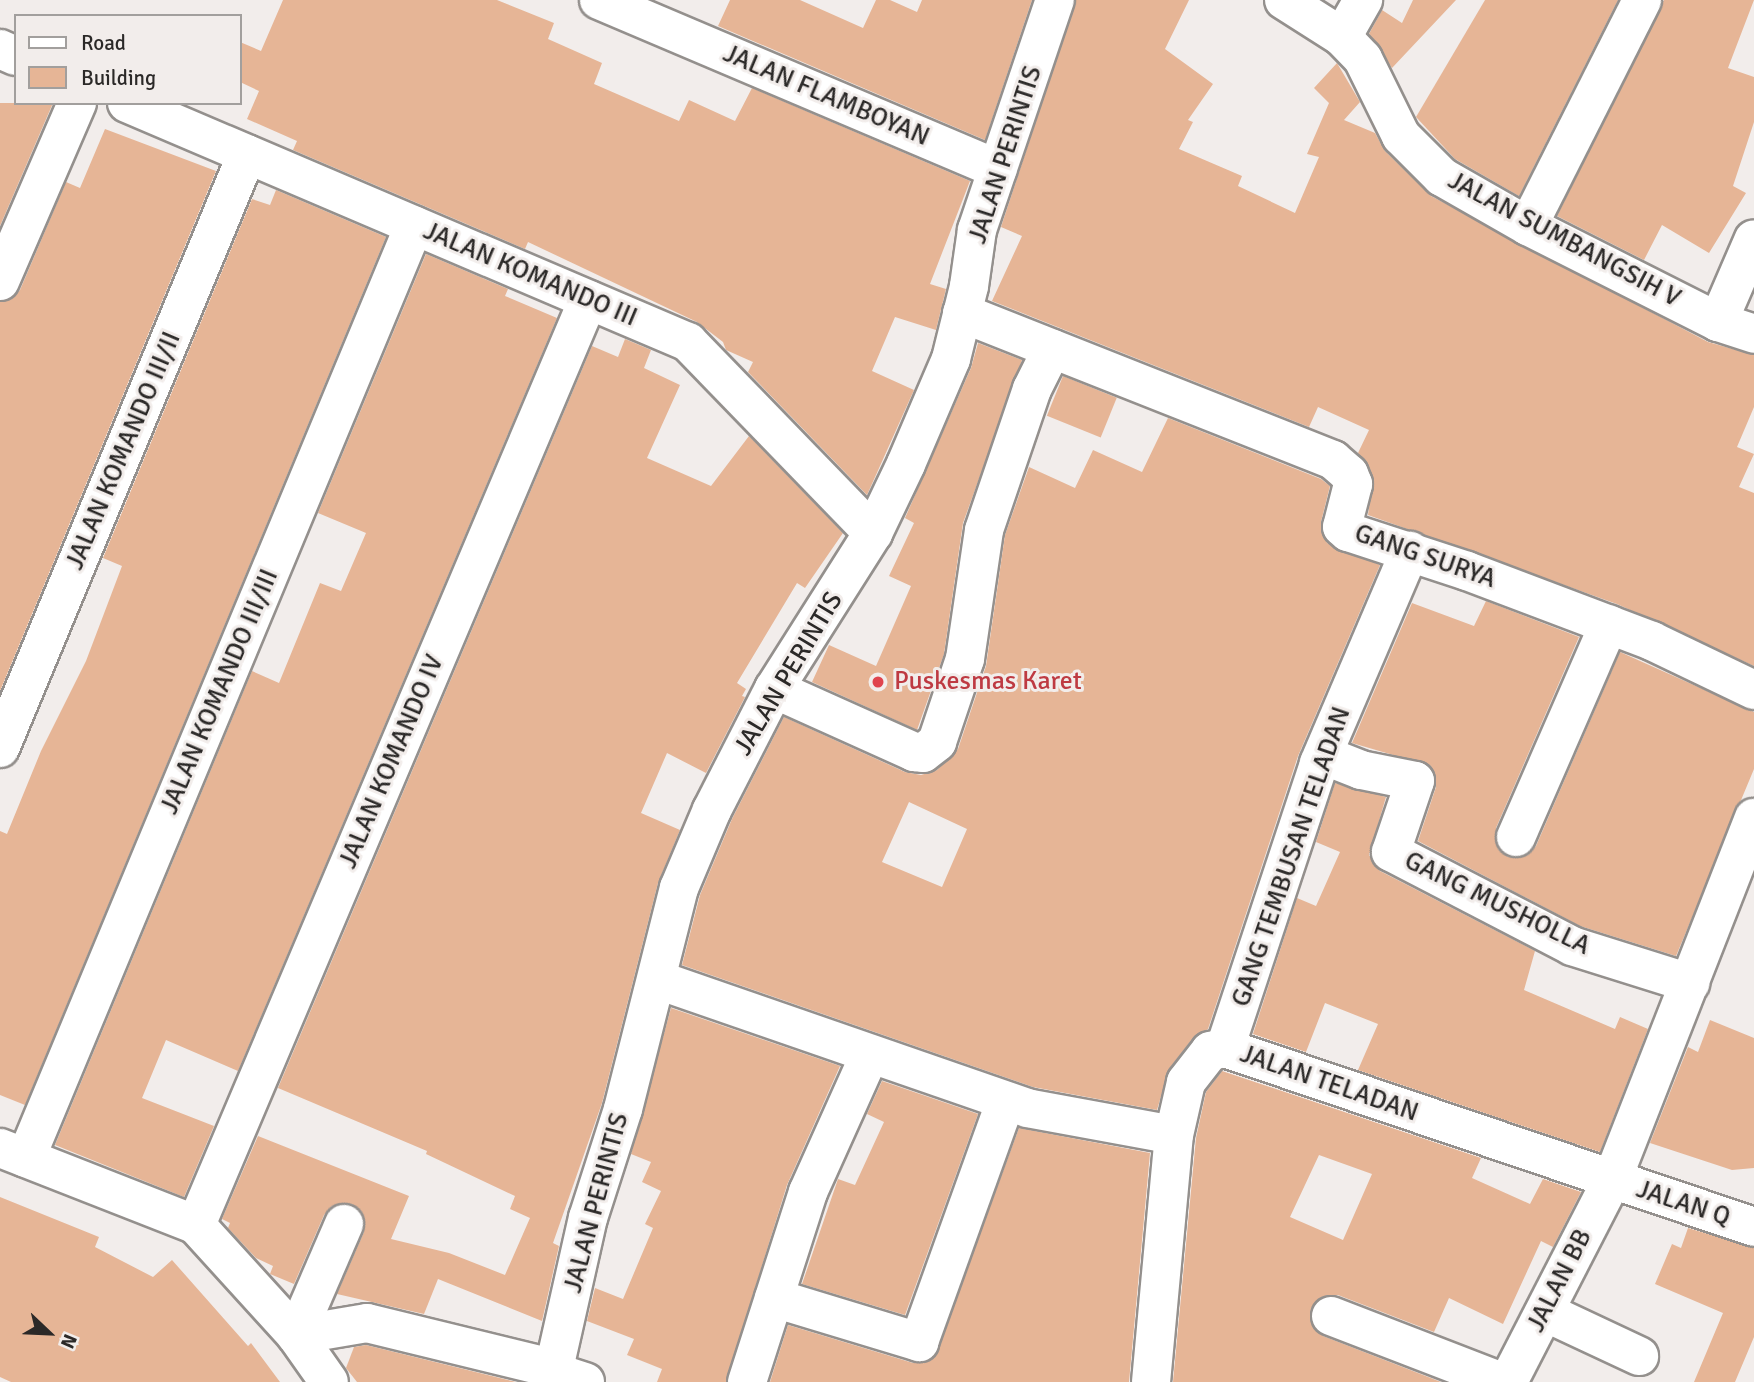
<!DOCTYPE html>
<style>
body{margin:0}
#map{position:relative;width:1754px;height:1382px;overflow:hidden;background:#f2edeb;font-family:Signika,sans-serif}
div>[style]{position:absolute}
.building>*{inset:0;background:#e6b596;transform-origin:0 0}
.roads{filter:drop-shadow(2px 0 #94908d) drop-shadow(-2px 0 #94908d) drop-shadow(0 2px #94908d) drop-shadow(0 -2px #94908d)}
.minor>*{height:38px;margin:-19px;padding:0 19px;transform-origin:19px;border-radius:19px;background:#fff}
.dots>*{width:19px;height:19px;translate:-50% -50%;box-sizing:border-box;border:4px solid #f2edeb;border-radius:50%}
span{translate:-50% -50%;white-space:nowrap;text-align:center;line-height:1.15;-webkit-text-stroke:6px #f2edeb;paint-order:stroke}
.street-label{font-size:26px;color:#2b2928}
.health-label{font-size:26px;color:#be3a42}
.left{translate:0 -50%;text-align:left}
.legend{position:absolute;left:14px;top:14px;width:228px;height:91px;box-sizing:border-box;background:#f2edeb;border:2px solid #a29f9d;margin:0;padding:9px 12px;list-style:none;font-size:21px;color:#2b2928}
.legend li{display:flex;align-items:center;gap:14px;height:35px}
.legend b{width:35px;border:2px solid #a29f9d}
.north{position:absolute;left:14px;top:1298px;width:70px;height:70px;-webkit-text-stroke:5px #f2edeb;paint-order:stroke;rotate:113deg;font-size:19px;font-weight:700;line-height:28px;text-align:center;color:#2b2928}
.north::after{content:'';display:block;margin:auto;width:24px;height:32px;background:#2b2928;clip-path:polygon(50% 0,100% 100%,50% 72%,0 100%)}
</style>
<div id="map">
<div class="building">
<i style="clip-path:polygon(283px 0,497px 0,554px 23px,548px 39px,602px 63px,594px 84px,679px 121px,689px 100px,735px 121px,752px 88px,970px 181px,930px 284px,946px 289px,936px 330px,895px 317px,872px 371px,914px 390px,867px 495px,748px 372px,753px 362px,726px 350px,723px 342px,697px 322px,528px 242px,525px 249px,293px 150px,297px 141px,247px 119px,259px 91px,240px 82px,240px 42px,261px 51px)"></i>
<i style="clip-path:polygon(730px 0,800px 0,863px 28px,876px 0,890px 0,917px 12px,922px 0,1032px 0,985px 140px,718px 26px)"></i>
<i style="clip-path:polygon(1076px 0,1189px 0,1165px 49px,1213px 84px,1188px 120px,1193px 122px,1179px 149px,1242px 176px,1238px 186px,1295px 213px,1319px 157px,1307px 154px,1329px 103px,1314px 88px,1337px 63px,1360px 102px,1344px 120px,1375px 133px,1385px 151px,1431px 196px,1708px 342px,1754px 355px,1754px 407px,1737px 447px,1754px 454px,1739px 487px,1754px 493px,1754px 666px,1617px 604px,1368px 515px,1373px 477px,1358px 453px,1369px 430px,1318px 407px,1309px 427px,992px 301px,1022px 236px,1001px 227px)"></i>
<i style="clip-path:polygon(1413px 0,1456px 0,1392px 68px,1369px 34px,1382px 10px,1402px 23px)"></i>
<i style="clip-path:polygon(1485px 0,1618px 0,1519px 196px,1455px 159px,1416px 117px)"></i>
<i style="clip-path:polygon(1664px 0,1754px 0,1728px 68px,1754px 77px,1754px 122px,1733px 186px,1746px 193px,1709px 253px,1662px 225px,1644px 260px,1557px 216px)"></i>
<i style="clip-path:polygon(0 103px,53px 103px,0 226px)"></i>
<i style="clip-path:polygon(105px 129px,216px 171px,0 691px,0 302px,12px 299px,20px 290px,66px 182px,80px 188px)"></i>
<i style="clip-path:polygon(276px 190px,386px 237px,25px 1105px,0 1095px,0 831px,7px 834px,41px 751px,86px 661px,122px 566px,103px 558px,252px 199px,270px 205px)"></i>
<i style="clip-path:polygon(426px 254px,508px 289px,505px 296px,557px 318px,238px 1071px,166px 1040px,142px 1098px,214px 1126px,184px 1197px,55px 1145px,252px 671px,279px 683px,320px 583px,341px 591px,366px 533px,318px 513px)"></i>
<i style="clip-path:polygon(625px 339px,651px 350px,644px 368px,680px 385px,647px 458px,711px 486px,749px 436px,843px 533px,805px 588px,797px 583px,737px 683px,746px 689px,742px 696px,745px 697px,706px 773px,667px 753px,641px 813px,680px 830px,658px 883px,602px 1103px,553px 1243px,559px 1246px,542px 1321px,438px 1279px,424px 1314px,337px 1294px,364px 1232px,362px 1212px,352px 1204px,332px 1206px,324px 1215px,294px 1284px,270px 1274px,273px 1266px,256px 1258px,228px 1228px,230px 1223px,222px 1219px,258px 1136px,409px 1196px,391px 1239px,449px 1253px,505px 1275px,530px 1218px,510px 1209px,515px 1196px,426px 1154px,427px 1151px,278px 1088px,592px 346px,618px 357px)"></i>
<i style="clip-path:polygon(978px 343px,1022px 360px,963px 523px,944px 654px,917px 730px,812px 682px,829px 645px,876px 666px,911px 586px,889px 576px,914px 523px,905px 518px,971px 368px)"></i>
<i style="left:1063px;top:376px;width:58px;height:43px;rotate:22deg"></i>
<i style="clip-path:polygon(evenodd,1168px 418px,1321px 479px,1330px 486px,1321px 522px,1327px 543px,1380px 565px,1298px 756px,1208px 1029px,1193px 1038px,1169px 1069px,1157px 1110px,1033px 1087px,682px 965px,700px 895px,732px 819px,784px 717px,905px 772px,921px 775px,937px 770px,958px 749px,986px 666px,1005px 535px,1029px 467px,1075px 488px,1093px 450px,1142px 472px,1168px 418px,909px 802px,967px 829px,942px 887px,882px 862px,909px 802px)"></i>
<i style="clip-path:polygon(1486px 601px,1579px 637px,1496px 828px,1498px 849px,1508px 857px,1528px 855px,1536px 846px,1620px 652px,1754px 712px,1754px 769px,1676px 956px,1580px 926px,1418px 841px,1436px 787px,1431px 766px,1352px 743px,1412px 603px,1474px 626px)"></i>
<i style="clip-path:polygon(1335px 783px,1386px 797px,1369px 855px,1380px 871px,1535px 951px,1524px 990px,1615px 1029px,1620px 1017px,1648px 1029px,1600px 1152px,1358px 1070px,1378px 1024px,1325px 1003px,1306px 1052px,1253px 1034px,1297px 898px,1316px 906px,1340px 852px,1316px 842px)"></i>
<i style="clip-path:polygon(671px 1008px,840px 1066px,787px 1185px,726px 1382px,657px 1382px,662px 1369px,627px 1355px,634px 1339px,587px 1321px,595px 1288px,623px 1299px,653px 1228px,645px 1224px,661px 1191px,642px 1182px,651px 1162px,631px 1154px)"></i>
<i style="clip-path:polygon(1710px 1020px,1754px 1038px,1754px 1168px,1732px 1170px,1650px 1143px,1688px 1047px,1698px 1052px)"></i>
<i style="clip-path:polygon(evenodd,1222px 1071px,1481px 1158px,1472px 1178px,1530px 1204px,1543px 1179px,1581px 1192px,1553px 1247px,1541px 1241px,1503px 1324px,1449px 1298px,1434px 1332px,1338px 1295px,1327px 1295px,1311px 1308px,1310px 1320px,1323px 1336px,1441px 1382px,1173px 1382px,1196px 1138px,1206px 1092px,1222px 1071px,1319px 1155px,1372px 1174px,1343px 1240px,1290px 1217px,1319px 1155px)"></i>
<i style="clip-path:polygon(882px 1081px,978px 1114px,905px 1315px,802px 1284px,838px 1179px,855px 1185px,884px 1122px,867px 1114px)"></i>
<i style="clip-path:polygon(1019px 1128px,1150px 1153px,1129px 1382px,770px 1382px,788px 1325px,913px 1363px,934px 1358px)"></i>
<i style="clip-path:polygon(0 1197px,99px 1237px,95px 1247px,153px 1277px,172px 1260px,248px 1346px,251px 1343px,280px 1382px,11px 1382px,0 1377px)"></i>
<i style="clip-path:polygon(1688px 1228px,1754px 1248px,1754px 1337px,1735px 1382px,1694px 1382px,1723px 1313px,1655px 1284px,1672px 1244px,1681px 1248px)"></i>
<i style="clip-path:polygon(366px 1345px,516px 1382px,357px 1382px,346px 1368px,354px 1347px)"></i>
</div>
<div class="roads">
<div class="minor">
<i style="left:599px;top:0;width:433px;rotate:23deg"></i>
<i style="left:1284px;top:0;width:69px;rotate:32.5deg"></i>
<i style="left:1342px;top:37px;width:30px;rotate:46deg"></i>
<i style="left:1363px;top:59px;width:86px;rotate:63.7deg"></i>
<i style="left:1401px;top:136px;width:58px;rotate:45deg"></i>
<i style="left:1442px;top:177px;width:99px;rotate:29.7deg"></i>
<i style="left:1528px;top:226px;width:213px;rotate:26.8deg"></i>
<i style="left:1718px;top:322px;width:38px;rotate:18deg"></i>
<i style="left:1342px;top:37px;width:43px;rotate:-60.4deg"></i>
<i style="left:0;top:49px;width:17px;rotate:24deg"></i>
<i style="left:127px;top:103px;width:610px;rotate:23.08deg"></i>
<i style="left:688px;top:342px;width:266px;rotate:45.9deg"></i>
<i style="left:1528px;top:226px;width:253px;rotate:-63.2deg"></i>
<i style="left:0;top:281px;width:194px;rotate:-66.6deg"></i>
<i style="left:962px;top:313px;width:399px;rotate:21.6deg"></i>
<i style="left:1333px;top:460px;width:21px;rotate:41deg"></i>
<i style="left:1349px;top:474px;width:11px;rotate:68deg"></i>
<i style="left:1353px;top:484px;width:44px;rotate:104.3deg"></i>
<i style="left:1342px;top:527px;width:8px;rotate:40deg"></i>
<i style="left:1348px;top:532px;width:125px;rotate:18.1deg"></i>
<i style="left:1467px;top:571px;width:198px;rotate:20.7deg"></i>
<i style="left:1652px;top:641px;width:113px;rotate:25.7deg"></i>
<i style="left:1718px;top:322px;width:90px;rotate:-66.6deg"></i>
<i style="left:774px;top:689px;width:154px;rotate:24.2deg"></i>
<i style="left:914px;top:752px;width:9px;rotate:6deg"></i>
<i style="left:923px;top:753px;width:18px;rotate:-38deg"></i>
<i style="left:937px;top:742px;width:88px;rotate:-71.4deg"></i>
<i style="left:965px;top:659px;width:130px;rotate:-81.6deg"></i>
<i style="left:984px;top:530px;width:149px;rotate:-71.2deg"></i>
<i style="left:1032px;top:389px;width:45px;rotate:-63.4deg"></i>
<i style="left:0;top:748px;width:643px;rotate:-67.42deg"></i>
<i style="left:1323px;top:755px;width:41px;rotate:21.5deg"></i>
<i style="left:1361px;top:770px;width:55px;rotate:11.5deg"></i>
<i style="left:1415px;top:781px;width:75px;rotate:108.7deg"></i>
<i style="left:1391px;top:852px;width:204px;rotate:27.4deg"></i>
<i style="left:1572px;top:946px;width:124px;rotate:17.4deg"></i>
<i style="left:1516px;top:837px;width:232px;rotate:-66.4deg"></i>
<i style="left:658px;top:980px;width:391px;rotate:19.1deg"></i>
<i style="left:1027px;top:1108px;width:149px;rotate:10.4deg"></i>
<i style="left:1225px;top:1048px;width:300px;rotate:-71.7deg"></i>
<i style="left:1319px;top:763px;width:231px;rotate:-66.8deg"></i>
<i style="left:0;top:1148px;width:211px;rotate:21.4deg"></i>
<i style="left:196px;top:1225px;width:149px;rotate:47.7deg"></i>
<i style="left:296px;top:1335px;width:57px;rotate:54.9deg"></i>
<i style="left:26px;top:1158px;width:1010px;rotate:-67.4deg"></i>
<i style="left:196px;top:1225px;width:1005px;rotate:-67.03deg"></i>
<i style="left:774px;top:1298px;width:152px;rotate:16.9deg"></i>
<i style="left:919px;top:1342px;width:256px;rotate:-70.2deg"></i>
<i style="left:1545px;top:1312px;width:104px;rotate:25.1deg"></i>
<i style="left:1331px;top:1316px;width:183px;rotate:21.1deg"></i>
<i style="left:296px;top:1335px;width:72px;rotate:-9.6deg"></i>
<i style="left:367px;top:1323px;width:194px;rotate:13.7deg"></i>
<i style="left:296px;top:1335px;width:121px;rotate:-66.6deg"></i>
<i style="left:585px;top:1382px;width:22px;rotate:-162deg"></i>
<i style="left:564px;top:1375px;width:14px;rotate:-129deg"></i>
<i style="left:555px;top:1364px;width:150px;rotate:-77.3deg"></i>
<i style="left:588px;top:1218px;width:114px;rotate:-72.2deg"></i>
<i style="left:623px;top:1109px;width:228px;rotate:-75.8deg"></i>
<i style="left:679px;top:888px;width:85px;rotate:-67.1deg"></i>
<i style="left:712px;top:810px;width:136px;rotate:-62.9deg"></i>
<i style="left:774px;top:689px;width:185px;rotate:-57.6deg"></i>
<i style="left:873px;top:533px;width:76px;rotate:-64.4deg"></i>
<i style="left:906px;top:464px;width:114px;rotate:-66.8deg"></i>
<i style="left:951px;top:359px;width:75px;rotate:-76.1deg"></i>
<i style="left:969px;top:286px;width:57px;rotate:-81.9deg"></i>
<i style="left:977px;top:230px;width:243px;rotate:-71.3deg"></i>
<i style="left:747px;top:1382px;width:200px;rotate:-72.2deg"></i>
<i style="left:808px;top:1192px;width:149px;rotate:-65.8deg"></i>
<i style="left:1151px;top:1382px;width:248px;rotate:-84.7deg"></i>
<i style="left:1174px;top:1135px;width:54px;rotate:-77.2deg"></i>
<i style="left:1186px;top:1082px;width:39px;rotate:-52deg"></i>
<i style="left:1210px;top:1051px;width:15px;rotate:-11deg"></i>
<i style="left:1225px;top:1048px;width:558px;rotate:18.69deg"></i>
<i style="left:1508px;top:1382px;width:227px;rotate:-62.8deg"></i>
<i style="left:1612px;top:1180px;width:389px;rotate:-68.6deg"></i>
</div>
</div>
<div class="dots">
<i style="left:878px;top:682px;background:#e0444e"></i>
</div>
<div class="street-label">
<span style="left:826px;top:96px;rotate:23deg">JALAN FLAMBOYAN</span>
<span style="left:1006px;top:155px;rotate:-72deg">JALAN PERINTIS</span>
<span style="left:1564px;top:240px;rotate:28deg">JALAN SUMBANGSIH V</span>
<span style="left:530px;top:275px;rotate:23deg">JALAN KOMANDO III</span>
<span style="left:124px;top:451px;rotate:-67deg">JALAN KOMANDO III/II</span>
<span style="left:1425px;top:557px;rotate:19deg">GANG SURYA</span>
<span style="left:789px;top:674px;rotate:-59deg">JALAN PERINTIS</span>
<span style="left:220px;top:692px;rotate:-67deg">JALAN KOMANDO III/III</span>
<span style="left:392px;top:762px;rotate:-67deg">JALAN KOMANDO IV</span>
<span style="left:1292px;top:857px;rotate:-71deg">GANG TEMBUSAN TELADAN</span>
<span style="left:1497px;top:904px;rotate:26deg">GANG MUSHOLLA</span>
<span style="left:1329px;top:1084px;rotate:19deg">JALAN TELADAN</span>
<span style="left:597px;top:1203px;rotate:-75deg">JALAN PERINTIS</span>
<span style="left:1683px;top:1204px;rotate:18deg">JALAN Q</span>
<span style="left:1560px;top:1281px;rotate:-63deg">JALAN BB</span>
</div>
<div class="health-label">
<span class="left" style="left:894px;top:682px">Puskesmas Karet</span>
</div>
<ul class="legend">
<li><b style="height:9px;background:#fff"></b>Road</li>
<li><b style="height:19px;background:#e6b596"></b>Building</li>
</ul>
<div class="north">N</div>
</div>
